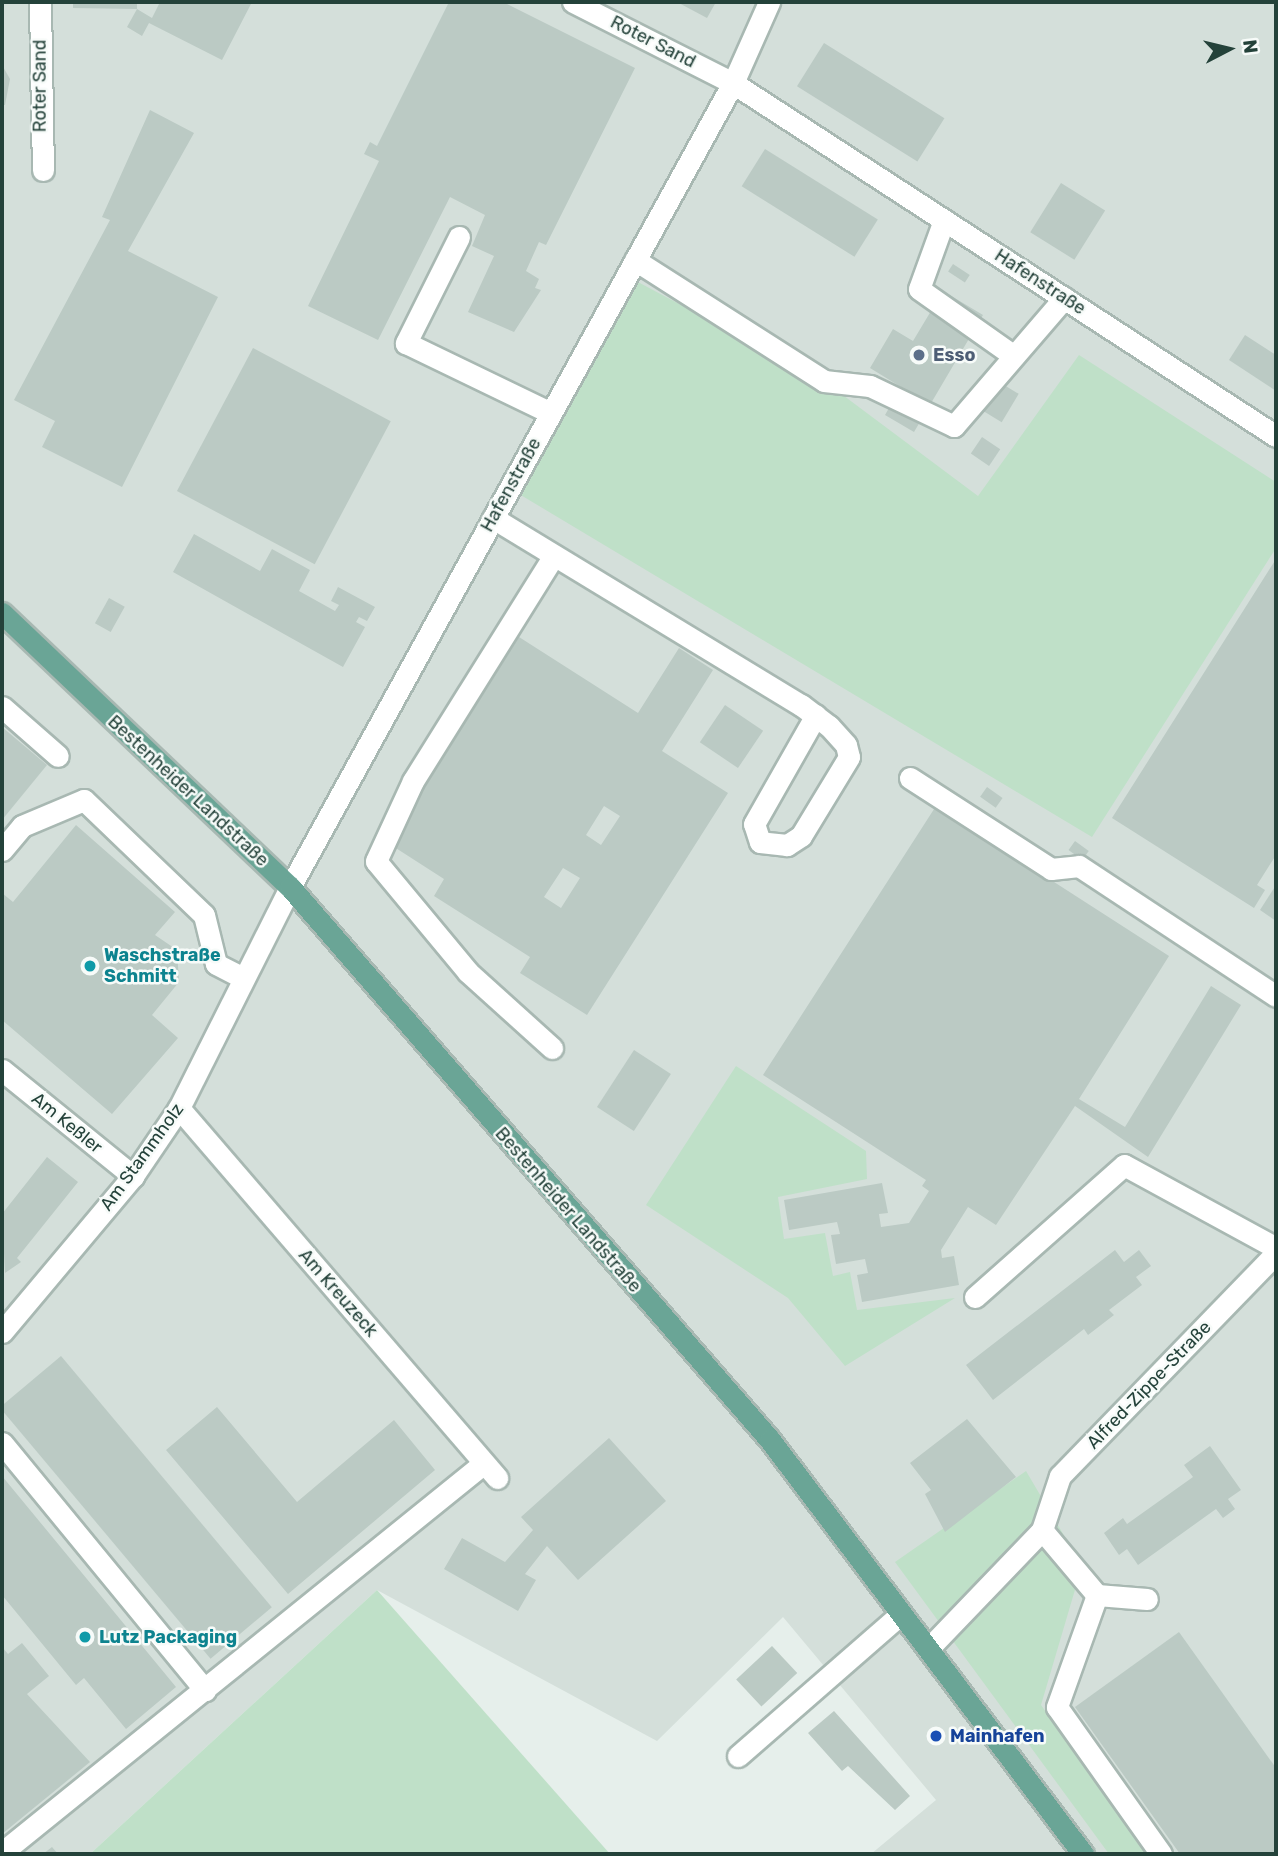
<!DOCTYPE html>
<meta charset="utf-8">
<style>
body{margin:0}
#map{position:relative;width:1278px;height:1856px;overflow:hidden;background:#e6efeb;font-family:Rubik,sans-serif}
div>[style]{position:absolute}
.built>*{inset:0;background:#d4dfda}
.green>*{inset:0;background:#bfe0c8}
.building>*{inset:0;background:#bbcac4;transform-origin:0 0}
.roads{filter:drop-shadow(2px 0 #a8b8b2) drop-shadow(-2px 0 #a8b8b2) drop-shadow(0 2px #a8b8b2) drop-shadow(0 -2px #a8b8b2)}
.minor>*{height:21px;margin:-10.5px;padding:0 10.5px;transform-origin:10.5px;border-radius:10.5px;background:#fff}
.major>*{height:21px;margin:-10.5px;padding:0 10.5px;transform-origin:10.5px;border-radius:10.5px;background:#6aa596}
.dots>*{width:19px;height:19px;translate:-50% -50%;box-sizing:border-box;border:4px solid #f7fbf9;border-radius:50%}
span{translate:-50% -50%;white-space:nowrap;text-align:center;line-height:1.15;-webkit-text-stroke:5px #f7fbf9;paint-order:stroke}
.street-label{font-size:18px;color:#24423a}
.service-label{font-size:18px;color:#4e5e75;font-weight:700}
.left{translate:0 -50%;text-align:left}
.culture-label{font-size:18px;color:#0d838f;font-weight:700}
.transit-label{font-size:18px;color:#164399;font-weight:700}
.frame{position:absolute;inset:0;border:4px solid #24423a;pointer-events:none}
.north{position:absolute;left:1194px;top:14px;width:70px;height:70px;-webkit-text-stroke:5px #f7fbf9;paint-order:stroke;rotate:83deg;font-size:19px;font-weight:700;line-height:28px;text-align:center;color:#24423a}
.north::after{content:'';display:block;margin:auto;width:24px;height:32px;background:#24423a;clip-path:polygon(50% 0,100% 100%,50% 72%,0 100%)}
</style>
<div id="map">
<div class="built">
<i style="clip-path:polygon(2px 2px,1276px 2px,1276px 1854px,871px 1854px,936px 1800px,783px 1617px,657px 1741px,377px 1590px,90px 1854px,2px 1854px)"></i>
</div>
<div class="green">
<i style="clip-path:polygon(636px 281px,824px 381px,978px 496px,1079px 355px,1276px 482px,1276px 548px,1092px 837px,509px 488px)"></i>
<i style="clip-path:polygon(736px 1066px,866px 1151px,867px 1179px,778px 1197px,784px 1239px,825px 1233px,833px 1276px,850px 1272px,857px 1310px,955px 1298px,845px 1366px,788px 1298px,646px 1205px)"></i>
<i style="clip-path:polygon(1026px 1471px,1082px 1566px,1041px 1705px,1148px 1854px,1109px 1854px,895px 1562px)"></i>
<i style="clip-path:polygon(377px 1590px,610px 1854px,90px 1854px)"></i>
</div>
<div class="building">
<i style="clip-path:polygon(73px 2px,137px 2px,137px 9px,73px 8px)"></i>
<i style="clip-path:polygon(160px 2px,252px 2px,222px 60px,149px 23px,142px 36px,127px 27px,137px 9px,152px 18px)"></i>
<i style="clip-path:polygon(449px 2px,503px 2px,635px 68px,546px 245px,539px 242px,526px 271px,539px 279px,535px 288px,541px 290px,514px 332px,468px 312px,494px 256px,472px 246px,485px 215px,450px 197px,378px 340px,308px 306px,379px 161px,364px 154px,370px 142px,377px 146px)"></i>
<i style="clip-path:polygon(677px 2px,716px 2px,707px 18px)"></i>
<i style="left:824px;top:43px;width:142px;height:51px;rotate:32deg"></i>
<i style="clip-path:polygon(2px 65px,10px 79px,5px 105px,2px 105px)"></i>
<i style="clip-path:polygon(150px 110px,194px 133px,128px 251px,218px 297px,122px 487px,42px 447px,55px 421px,14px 400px,110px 220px,102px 217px)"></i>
<i style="left:765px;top:149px;width:133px;height:44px;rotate:32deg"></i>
<i style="left:1061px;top:183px;width:52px;height:58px;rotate:32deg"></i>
<i style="left:953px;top:264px;width:20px;height:9px;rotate:33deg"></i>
<i style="clip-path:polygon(943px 291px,983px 315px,914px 432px,885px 415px,901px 387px,870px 368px,893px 329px,913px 341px)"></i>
<i style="clip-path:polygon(1245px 335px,1276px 355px,1276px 391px,1229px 360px)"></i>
<i style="left:253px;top:348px;width:156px;height:162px;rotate:28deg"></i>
<i style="left:999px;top:382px;width:23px;height:33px;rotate:31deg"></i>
<i style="left:982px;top:437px;width:22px;height:20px;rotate:34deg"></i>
<i style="clip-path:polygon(194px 534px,260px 571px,272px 549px,310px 570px,299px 591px,335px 611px,339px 605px,331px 601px,338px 587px,375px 607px,367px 621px,359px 617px,356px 622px,365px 627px,343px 667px,173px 572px)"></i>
<i style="clip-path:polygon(1276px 559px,1276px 855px,1257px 885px,1265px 890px,1254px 908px,1112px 818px)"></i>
<i style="left:109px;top:598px;width:18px;height:29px;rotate:29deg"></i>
<i style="clip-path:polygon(evenodd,519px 637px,638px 713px,679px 648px,713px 670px,662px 751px,728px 793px,587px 1015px,520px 973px,530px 957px,434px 896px,444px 879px,388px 843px,519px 637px,604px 806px,620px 816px,601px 845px,586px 835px,604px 806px,519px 637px,563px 868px,580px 878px,561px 908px,544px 897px,563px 868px)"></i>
<i style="left:725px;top:705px;width:46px;height:45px;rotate:34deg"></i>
<i style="clip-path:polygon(2px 727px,47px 765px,2px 820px)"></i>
<i style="left:987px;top:787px;width:19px;height:12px;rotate:35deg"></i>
<i style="clip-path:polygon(936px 806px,1169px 956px,1079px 1099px,1125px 1127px,1211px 986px,1241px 1005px,1148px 1157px,1075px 1106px,996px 1225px,968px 1207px,941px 1250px,942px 1258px,954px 1256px,959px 1285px,862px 1302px,857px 1275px,868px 1273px,865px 1259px,836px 1264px,831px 1235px,840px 1234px,837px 1222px,789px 1230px,784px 1200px,882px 1183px,888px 1213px,879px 1214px,881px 1227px,909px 1223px,929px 1191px,922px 1186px,926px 1180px,763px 1075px)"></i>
<i style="clip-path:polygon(76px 825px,175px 912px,155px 935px,177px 950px,179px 982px,152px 1015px,178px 1038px,112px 1114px,2px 1020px,2px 893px,13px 902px)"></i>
<i style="left:1075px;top:841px;width:17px;height:11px;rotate:36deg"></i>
<i style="clip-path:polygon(1276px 885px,1276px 921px,1260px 910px)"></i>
<i style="left:634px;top:1050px;width:44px;height:68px;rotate:33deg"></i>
<i style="clip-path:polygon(47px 1157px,78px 1182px,17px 1258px,21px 1262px,5px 1273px,2px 1214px)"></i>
<i style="clip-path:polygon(1115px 1250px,1124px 1262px,1139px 1250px,1151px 1266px,1136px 1277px,1142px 1285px,1109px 1310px,1114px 1315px,1088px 1335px,1084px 1329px,993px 1400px,966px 1365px)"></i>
<i style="left:61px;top:1356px;width:328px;height:80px;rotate:50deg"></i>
<i style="clip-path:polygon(217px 1407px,297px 1502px,394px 1420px,435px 1470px,288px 1594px,166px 1450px)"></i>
<i style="clip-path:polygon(967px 1419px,1016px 1477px,945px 1532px,925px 1494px,931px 1490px,910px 1463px)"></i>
<i style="clip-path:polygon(609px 1438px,666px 1501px,578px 1580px,547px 1546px,525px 1574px,536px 1580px,518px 1611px,444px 1569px,462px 1538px,505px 1562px,533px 1530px,521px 1517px)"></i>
<i style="clip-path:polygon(1210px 1446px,1241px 1490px,1228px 1499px,1235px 1509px,1223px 1518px,1216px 1509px,1138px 1565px,1127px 1549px,1119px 1555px,1104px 1533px,1123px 1518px,1127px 1524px,1193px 1477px,1184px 1465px)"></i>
<i style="clip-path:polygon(2px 1476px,176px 1687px,126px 1729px,84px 1678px,76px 1685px,2px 1595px)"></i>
<i style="clip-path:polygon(1179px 1632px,1276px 1768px,1276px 1854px,1180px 1854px,1075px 1707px)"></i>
<i style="clip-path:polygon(22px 1643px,49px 1676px,27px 1694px,90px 1762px,2px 1834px,2px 1647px,8px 1654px)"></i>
<i style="left:772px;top:1646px;width:37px;height:49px;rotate:47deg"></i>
<i style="clip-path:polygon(834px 1711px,910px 1796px,895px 1810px,848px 1766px,842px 1771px,808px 1733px)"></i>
<i style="clip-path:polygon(52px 1847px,58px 1854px,43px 1854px)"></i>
</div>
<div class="roads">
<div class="minor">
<i style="left:40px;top:2px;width:168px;rotate:89deg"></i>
<i style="left:573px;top:2px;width:179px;rotate:26.9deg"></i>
<i style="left:733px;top:83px;width:89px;rotate:-66deg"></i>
<i style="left:944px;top:220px;width:73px;rotate:109.9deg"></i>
<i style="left:919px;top:289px;width:116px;rotate:35.2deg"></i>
<i style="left:459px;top:237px;width:119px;rotate:116.6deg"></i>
<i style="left:406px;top:343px;width:161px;rotate:25.8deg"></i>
<i style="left:635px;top:260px;width:224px;rotate:32.6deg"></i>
<i style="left:824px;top:381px;width:46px;rotate:6.2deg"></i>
<i style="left:870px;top:386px;width:93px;rotate:25.5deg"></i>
<i style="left:954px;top:426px;width:169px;rotate:-49.3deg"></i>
<i style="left:493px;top:518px;width:360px;rotate:31.3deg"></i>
<i style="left:801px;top:705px;width:35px;rotate:37deg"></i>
<i style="left:829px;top:726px;width:25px;rotate:48deg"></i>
<i style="left:846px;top:745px;width:12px;rotate:76deg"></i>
<i style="left:849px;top:757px;width:92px;rotate:121.3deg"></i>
<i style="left:801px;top:836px;width:17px;rotate:147deg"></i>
<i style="left:787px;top:845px;width:27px;rotate:-174deg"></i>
<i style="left:760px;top:842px;width:19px;rotate:-108deg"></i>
<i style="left:754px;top:824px;width:125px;rotate:-60.4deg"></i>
<i style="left:2px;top:707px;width:74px;rotate:41.2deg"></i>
<i style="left:910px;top:778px;width:168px;rotate:32.8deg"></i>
<i style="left:1051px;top:869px;width:28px;rotate:-6deg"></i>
<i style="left:1079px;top:866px;width:236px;rotate:33.4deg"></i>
<i style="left:2px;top:850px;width:31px;rotate:-50deg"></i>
<i style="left:22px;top:826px;width:67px;rotate:-22.8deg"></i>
<i style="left:84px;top:800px;width:166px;rotate:43.8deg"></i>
<i style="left:204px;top:915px;width:50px;rotate:76.2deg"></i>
<i style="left:216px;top:964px;width:31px;rotate:27deg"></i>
<i style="left:552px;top:1048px;width:113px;rotate:-137.9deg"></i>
<i style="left:468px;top:972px;width:144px;rotate:-129.7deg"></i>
<i style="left:376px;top:861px;width:88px;rotate:-65.2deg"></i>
<i style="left:413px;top:781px;width:264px;rotate:-58deg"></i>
<i style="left:2px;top:1070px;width:169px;rotate:39deg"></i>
<i style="left:179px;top:1108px;width:488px;rotate:49.3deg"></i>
<i style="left:975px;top:1297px;width:199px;rotate:-41.5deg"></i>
<i style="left:1124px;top:1165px;width:173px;rotate:28.6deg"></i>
<i style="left:2px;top:1332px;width:204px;rotate:-50deg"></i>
<i style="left:133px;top:1176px;width:82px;rotate:-55.9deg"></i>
<i style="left:179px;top:1108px;width:247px;rotate:-63.3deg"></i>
<i style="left:290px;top:887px;width:918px;rotate:-61.15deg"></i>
<i style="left:733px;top:83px;width:648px;rotate:33.03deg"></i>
<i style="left:2px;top:1443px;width:320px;rotate:50.6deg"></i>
<i style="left:1042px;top:1530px;width:85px;rotate:49.8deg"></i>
<i style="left:1097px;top:1595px;width:50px;rotate:4.6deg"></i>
<i style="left:1097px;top:1595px;width:119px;rotate:109.7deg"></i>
<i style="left:1057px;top:1707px;width:180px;rotate:54.7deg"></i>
<i style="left:928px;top:1649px;width:165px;rotate:-46.2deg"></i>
<i style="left:1042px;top:1530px;width:57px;rotate:-71.6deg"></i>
<i style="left:1060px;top:1476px;width:310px;rotate:-45.9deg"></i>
<i style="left:738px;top:1756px;width:216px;rotate:-41.1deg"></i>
<i style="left:10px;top:1846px;width:609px;rotate:-38.94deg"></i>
</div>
<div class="major">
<i style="left:2px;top:613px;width:398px;rotate:43.6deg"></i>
<i style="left:290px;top:887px;width:732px;rotate:49.04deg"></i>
<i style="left:770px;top:1440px;width:519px;rotate:52.91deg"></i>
</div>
</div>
<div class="dots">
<i style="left:919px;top:355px;background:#5c6f8a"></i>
<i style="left:90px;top:966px;background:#0f9aa8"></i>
<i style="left:85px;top:1637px;background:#0f9aa8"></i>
<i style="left:936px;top:1736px;background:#1a4fb4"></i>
</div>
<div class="street-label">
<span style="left:653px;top:42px;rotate:27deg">Roter Sand</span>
<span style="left:40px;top:86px;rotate:-90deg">Roter Sand</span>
<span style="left:1040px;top:282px;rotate:33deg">Hafenstraße</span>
<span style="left:511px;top:485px;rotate:-61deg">Hafenstraße</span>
<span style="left:188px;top:791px;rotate:43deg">Bestenheider Landstraße</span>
<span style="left:67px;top:1123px;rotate:39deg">Am Keßler</span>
<span style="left:142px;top:1157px;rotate:-54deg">Am Stammholz</span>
<span style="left:568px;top:1210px;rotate:49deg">Bestenheider Landstraße</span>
<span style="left:338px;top:1293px;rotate:49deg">Am Kreuzeck</span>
<span style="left:1149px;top:1385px;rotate:-46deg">Alfred-Zippe-Straße</span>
</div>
<div class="service-label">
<span class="left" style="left:933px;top:355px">Esso</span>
</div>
<div class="culture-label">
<span class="left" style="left:104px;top:966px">Waschstraße<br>Schmitt</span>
<span class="left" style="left:99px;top:1637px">Lutz Packaging</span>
</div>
<div class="transit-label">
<span class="left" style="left:950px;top:1736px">Mainhafen</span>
</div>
<div class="frame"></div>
<div class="north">N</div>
</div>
